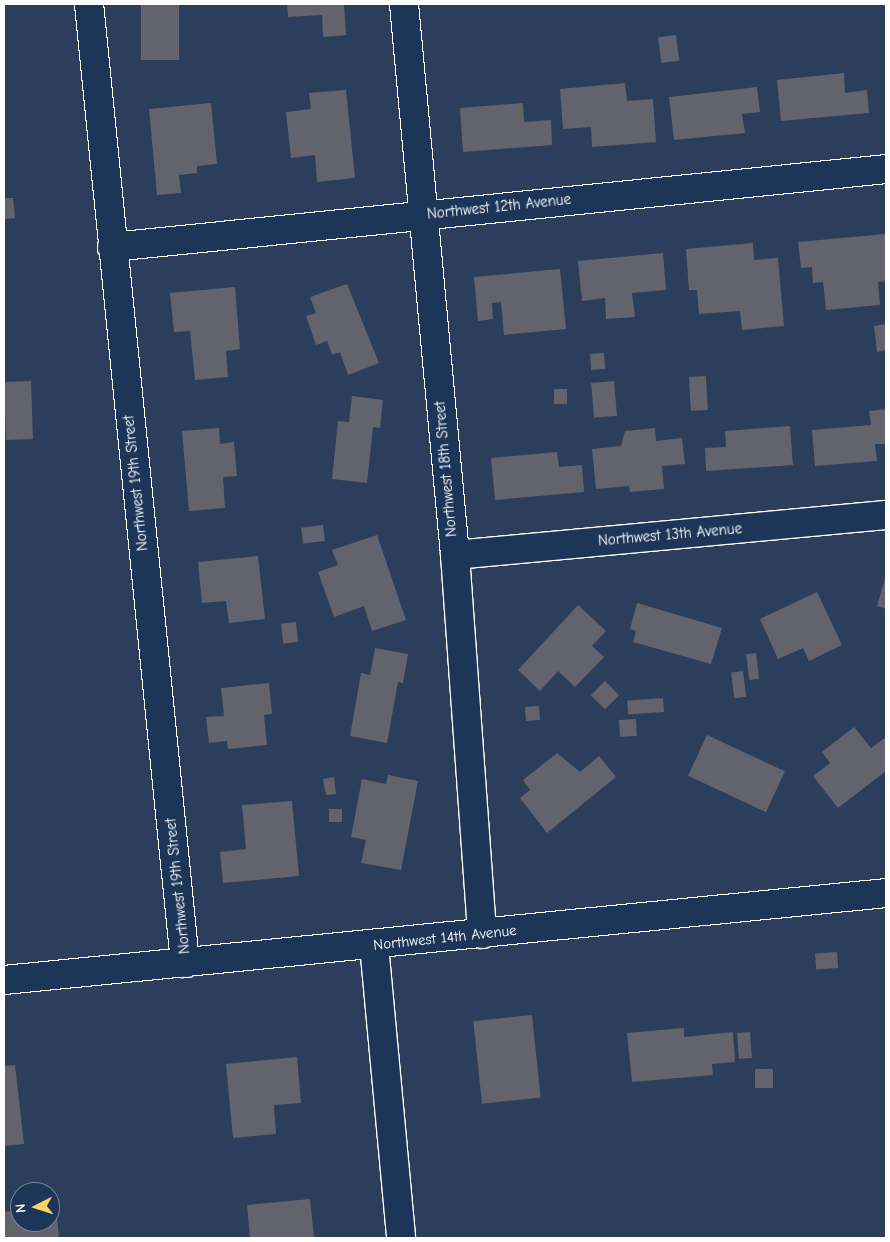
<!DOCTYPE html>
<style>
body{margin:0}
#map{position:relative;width:890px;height:1242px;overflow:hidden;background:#2b3e5b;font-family:"Comic Neue",sans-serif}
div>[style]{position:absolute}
.building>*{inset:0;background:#63636d;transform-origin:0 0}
.roads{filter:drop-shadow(1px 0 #fff) drop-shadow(-1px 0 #fff) drop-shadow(0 1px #fff) drop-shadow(0 -1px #fff)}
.minor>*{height:28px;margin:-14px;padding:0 14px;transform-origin:14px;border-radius:14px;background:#1d3557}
span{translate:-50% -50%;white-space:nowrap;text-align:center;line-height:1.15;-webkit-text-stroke:5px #1d3557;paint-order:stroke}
.street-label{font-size:15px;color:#fff}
.frame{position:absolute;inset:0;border:5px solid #fff;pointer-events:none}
.north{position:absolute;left:10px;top:1182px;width:50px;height:50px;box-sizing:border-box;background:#1d3557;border:1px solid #77869a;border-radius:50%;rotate:265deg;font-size:14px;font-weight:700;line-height:20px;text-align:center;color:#fff}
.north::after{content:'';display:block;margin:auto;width:18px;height:22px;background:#ffd166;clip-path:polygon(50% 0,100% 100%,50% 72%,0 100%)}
</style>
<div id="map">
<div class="building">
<i style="left:141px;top:4px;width:38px;height:56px"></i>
<i style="clip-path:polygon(287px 4px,344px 4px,346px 35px,323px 37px,322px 15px,288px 17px)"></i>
<i style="left:676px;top:35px;width:26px;height:18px;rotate:83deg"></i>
<i style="clip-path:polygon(844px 73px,845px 93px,867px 90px,869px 113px,781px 121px,777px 80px)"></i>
<i style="clip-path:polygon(625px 83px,627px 101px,653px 99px,656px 142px,592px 147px,591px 127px,563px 129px,560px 89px)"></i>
<i style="clip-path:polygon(757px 87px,760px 112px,742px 114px,745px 133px,674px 140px,669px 97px)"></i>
<i style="clip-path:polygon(346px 90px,355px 178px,317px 182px,315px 155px,291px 158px,286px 112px,311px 109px,309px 93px)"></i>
<i style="clip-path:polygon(211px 103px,217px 164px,197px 166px,197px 173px,179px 175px,181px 193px,157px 195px,149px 109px)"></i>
<i style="clip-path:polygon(523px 103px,524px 122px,551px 120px,552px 145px,463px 152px,460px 108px)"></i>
<i style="clip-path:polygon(4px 198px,13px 198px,15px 218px,4px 219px)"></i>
<i style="clip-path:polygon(885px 234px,886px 281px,878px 282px,880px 305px,826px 310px,823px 282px,813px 283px,812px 267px,801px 268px,798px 242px)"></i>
<i style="clip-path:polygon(753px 243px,754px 260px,778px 258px,784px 326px,742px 330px,740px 311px,699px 314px,697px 290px,689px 290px,686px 249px)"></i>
<i style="clip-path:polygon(663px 253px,666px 290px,632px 293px,635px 317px,606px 319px,605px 298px,582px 301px,578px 261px)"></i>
<i style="clip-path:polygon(560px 269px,566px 329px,504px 335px,501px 302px,492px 303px,493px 319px,478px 321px,474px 277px)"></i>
<i style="clip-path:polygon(347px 284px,379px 363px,348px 375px,340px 352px,332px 355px,327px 341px,316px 345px,306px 316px,316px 313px,310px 297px)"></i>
<i style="clip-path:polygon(235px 287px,240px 349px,226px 351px,228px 377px,195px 380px,190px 331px,174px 332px,170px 293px)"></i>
<i style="clip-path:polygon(886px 324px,886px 350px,877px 352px,874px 326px)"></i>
<i style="left:604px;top:353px;width:16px;height:14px;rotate:86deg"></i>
<i style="left:706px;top:376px;width:34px;height:17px;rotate:87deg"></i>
<i style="left:31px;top:381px;width:58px;height:27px;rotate:88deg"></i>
<i style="left:614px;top:381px;width:35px;height:23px;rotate:85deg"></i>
<i style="left:554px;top:389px;width:13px;height:15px"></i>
<i style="clip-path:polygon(352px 396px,383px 400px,380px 428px,373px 427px,367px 483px,332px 479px,338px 421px,349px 422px)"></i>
<i style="clip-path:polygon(886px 409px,886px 444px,875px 444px,877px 461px,815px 466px,812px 430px,871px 425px,869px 411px)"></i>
<i style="clip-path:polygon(790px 426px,793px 465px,706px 471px,705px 448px,726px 447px,725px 431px)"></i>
<i style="clip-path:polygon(219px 428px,220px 444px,234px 442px,237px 476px,223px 477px,225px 508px,189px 511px,182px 431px)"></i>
<i style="clip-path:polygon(655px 428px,656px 441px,682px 438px,685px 464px,662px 466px,664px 489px,630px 492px,629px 486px,596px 489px,592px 449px,621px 446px,625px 431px)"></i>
<i style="clip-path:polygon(557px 452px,559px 467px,582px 465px,584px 492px,495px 500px,491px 458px)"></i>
<i style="left:323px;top:525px;width:16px;height:22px;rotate:83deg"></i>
<i style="clip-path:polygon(377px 535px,406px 620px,372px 631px,364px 606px,334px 617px,318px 572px,338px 565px,332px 550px)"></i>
<i style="clip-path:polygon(258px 556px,265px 619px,229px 623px,226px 601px,202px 603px,198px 562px)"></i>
<i style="clip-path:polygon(886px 575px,886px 609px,877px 606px)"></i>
<i style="clip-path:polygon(817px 592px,842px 645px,809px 661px,803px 648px,778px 659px,760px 619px)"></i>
<i style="clip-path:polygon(637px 603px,722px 628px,711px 664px,633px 642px,636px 631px,630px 629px)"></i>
<i style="clip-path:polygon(578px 605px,606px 631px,592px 646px,604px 657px,575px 687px,558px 671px,540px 691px,518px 670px)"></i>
<i style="left:296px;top:622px;width:20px;height:15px;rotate:84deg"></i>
<i style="clip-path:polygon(375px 648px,408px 654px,403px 683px,398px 682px,387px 743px,350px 736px,361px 673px,370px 675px)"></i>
<i style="left:756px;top:653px;width:26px;height:10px;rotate:83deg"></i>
<i style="left:743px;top:671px;width:26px;height:12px;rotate:83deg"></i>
<i style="left:605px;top:681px;width:20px;height:20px;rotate:45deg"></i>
<i style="clip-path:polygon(269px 683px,272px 714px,264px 715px,267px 745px,228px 749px,227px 741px,209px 743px,206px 717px,224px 716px,221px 688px)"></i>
<i style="left:663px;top:698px;width:14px;height:36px;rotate:86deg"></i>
<i style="left:539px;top:706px;width:14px;height:14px;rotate:86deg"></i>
<i style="left:636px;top:719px;width:17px;height:17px;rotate:87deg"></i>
<i style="clip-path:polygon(854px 727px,871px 748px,886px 737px,886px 771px,838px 808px,813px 776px,830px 763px,822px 752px)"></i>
<i style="left:707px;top:735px;width:86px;height:45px;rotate:25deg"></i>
<i style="clip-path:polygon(557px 753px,580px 772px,599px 756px,616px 777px,547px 833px,520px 798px,530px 790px,523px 780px)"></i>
<i style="clip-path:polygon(388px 775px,418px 781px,401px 870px,361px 863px,366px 840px,351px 837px,362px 779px,386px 784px)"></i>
<i style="clip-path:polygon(334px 777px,336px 794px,326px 795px,323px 779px)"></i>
<i style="clip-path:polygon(292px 801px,299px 876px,223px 883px,220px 852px,246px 849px,242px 805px)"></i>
<i style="left:329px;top:809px;width:13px;height:13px"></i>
<i style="left:837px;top:952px;width:16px;height:22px;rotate:86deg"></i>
<i style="left:532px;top:1015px;width:83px;height:59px;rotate:84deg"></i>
<i style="clip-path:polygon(684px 1028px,684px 1037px,733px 1032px,735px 1062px,712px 1064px,713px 1075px,632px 1082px,627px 1033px)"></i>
<i style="left:750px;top:1032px;width:26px;height:13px;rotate:86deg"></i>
<i style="clip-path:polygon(297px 1057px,301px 1103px,274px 1105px,276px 1134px,233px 1138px,226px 1064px)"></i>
<i style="clip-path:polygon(15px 1065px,24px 1144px,4px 1146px,4px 1066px)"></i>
<i style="left:755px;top:1069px;width:18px;height:19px"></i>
<i style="clip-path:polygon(310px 1199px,314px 1237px,250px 1238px,247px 1205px)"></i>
<i style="clip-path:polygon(56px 1207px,59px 1238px,4px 1238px,4px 1212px,20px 1210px,20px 1222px,50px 1222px,50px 1208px)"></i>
</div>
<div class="roads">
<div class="minor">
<i style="left:89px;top:4px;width:964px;rotate:84.28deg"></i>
<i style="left:404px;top:4px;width:553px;rotate:84.71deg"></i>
<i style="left:455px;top:555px;width:380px;rotate:85.9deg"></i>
<i style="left:112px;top:247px;width:778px;rotate:-5.75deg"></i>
<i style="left:455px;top:555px;width:433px;rotate:-5.3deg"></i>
<i style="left:374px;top:945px;width:294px;rotate:84.7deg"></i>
<i style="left:4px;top:980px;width:886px;rotate:-5.63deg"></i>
</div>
</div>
<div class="street-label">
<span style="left:499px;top:207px;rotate:-6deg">Northwest 12th Avenue</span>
<span style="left:446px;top:469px;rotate:-95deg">Northwest 18th Street</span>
<span style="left:136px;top:483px;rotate:-96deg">Northwest 19th Street</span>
<span style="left:670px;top:535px;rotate:-5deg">Northwest 13th Avenue</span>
<span style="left:178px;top:886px;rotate:-96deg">Northwest 19th Street</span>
<span style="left:445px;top:938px;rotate:-6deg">Northwest 14th Avenue</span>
</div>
<div class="frame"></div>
<div class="north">N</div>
</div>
